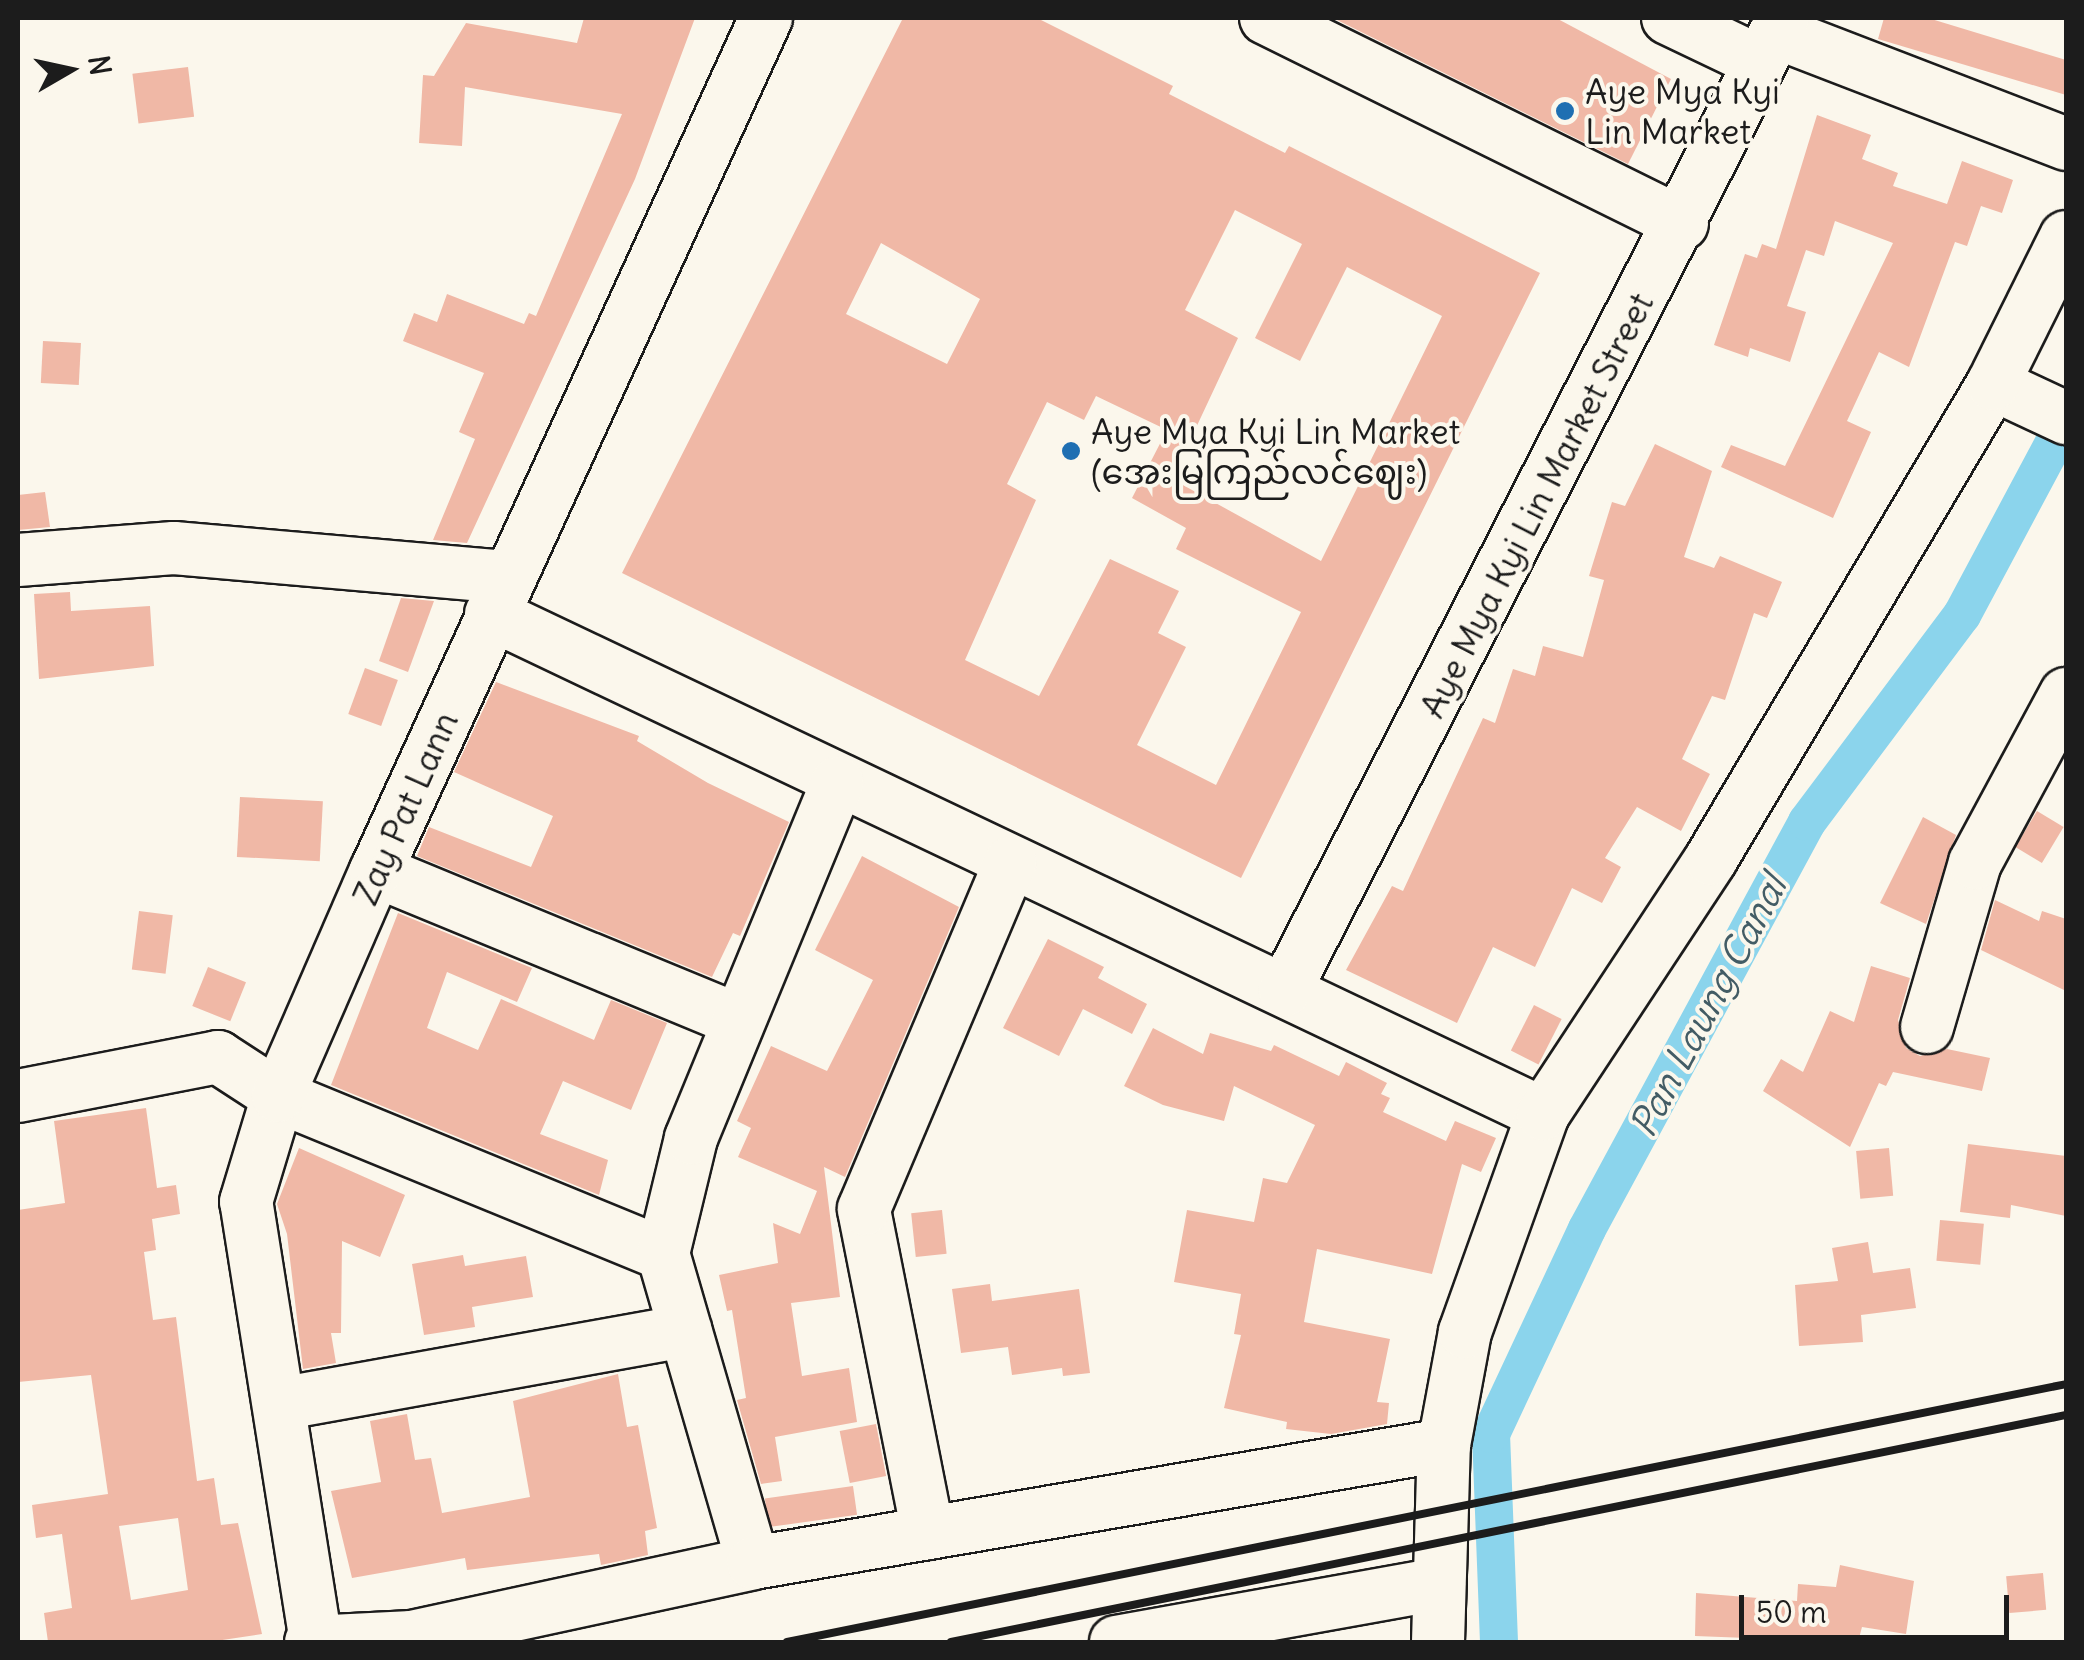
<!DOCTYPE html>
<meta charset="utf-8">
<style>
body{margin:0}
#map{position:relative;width:2084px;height:1660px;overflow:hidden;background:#fbf7ec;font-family:Delius,"Noto Sans Myanmar",sans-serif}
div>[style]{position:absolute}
.canal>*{height:38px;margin:-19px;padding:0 19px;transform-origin:19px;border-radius:19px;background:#8bd4ec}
.building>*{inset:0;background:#f0b8a6;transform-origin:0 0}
.roads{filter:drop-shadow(2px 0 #1c1c1c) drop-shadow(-2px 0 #1c1c1c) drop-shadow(0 2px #1c1c1c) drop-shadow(0 -2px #1c1c1c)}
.minor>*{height:52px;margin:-26px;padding:0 26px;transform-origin:26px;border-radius:26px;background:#fbf7ec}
.rail>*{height:8px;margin:-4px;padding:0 4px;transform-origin:4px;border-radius:4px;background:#1c1c1c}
.dots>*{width:28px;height:28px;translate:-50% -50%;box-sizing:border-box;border:5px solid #fbf7ec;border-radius:50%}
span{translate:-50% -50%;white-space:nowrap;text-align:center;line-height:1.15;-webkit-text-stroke:8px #fbf7ec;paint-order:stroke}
.poi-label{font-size:35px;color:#1c1c1c}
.left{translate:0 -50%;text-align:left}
.street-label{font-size:35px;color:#1c1c1c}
.water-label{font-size:38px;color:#435c65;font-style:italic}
.frame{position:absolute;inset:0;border:20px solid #1c1c1c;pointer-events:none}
.north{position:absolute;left:20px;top:20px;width:100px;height:100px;-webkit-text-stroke:8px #fbf7ec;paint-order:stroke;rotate:81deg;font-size:28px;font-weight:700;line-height:40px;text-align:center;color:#1c1c1c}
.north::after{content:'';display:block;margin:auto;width:35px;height:45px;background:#1c1c1c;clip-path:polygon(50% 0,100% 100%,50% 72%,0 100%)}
.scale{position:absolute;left:1739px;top:1595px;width:270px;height:45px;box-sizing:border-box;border:5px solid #1c1c1c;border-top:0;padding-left:12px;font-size:30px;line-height:35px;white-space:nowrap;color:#1c1c1c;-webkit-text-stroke:8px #fbf7ec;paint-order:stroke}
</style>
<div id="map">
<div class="canal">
<i style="left:1499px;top:1642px;width:208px;rotate:-92.2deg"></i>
<i style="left:1491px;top:1434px;width:226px;rotate:-64.9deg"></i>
<i style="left:1587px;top:1229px;width:463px;rotate:-61.6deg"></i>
<i style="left:1807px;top:822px;width:259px;rotate:-53.2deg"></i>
<i style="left:1962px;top:615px;width:221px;rotate:-61.9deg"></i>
</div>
<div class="building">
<i style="clip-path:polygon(584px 18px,695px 18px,635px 179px,467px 543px,433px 540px,475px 439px,459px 432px,484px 373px,403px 341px,414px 313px,437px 322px,447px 294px,524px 324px,529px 313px,536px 316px,622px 114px,465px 87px,462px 146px,419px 143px,423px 75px,434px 76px,466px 23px,577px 43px)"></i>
<i style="clip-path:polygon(evenodd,903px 18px,1037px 18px,1173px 86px,1169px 94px,1285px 153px,1289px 146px,1540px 273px,1241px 878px,622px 573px,903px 18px,1235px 210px,1302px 244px,1255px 338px,1300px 361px,1347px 267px,1442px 316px,1321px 561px,1172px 479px,1238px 338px,1185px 310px,1235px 210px,903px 18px,881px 243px,980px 299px,947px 364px,846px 314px,881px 243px,903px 18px,1096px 396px,1167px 430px,1132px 498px,1186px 528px,1176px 549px,1301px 612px,1216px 785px,1137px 745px,1186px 647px,1158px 633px,1179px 591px,1110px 559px,1039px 696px,965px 660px,1036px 500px,1007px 484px,1047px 402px,1084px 420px,1096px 396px)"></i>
<i style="clip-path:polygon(1333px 18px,1556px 18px,1671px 79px,1628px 164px)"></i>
<i style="clip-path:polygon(1884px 18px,1928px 18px,2066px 60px,2066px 95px,1878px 39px)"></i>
<i style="left:188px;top:67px;width:50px;height:56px;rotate:83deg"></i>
<i style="clip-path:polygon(1817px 115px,1871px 135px,1862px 159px,1898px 173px,1893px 186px,1947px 204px,1962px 161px,2013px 180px,2002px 213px,1981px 206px,1967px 246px,1955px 242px,1909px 367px,1879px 352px,1847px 421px,1871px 432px,1833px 518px,1721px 467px,1731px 445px,1785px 466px,1893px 243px,1835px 221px,1824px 256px,1806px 250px,1787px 306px,1806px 312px,1790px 362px,1750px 348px,1748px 357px,1714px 345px,1745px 254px,1757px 258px,1762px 244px,1776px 249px)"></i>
<i style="left:43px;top:341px;width:38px;height:42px;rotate:3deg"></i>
<i style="clip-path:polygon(1655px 444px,1712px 471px,1684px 557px,1714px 568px,1720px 556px,1782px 582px,1767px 618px,1754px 613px,1725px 700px,1712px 696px,1682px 759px,1710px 774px,1681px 831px,1637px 807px,1605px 858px,1621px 867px,1602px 903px,1572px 888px,1535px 967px,1493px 947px,1457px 1023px,1346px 970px,1392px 886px,1403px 891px,1483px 718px,1495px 723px,1513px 669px,1535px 676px,1543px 646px,1583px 657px,1604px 580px,1589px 576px,1612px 502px,1625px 506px)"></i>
<i style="clip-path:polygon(45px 492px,50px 527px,18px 530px,18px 495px)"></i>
<i style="clip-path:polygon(70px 592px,71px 611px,150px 606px,154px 666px,39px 679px,34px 594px)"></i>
<i style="clip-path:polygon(401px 598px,434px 601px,408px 672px,379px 661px)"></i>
<i style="left:365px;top:668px;width:35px;height:49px;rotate:20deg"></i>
<i style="clip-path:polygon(496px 682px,639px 736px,637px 741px,708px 783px,789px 822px,740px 936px,733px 933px,712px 977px,417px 856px,429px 827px,531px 867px,553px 816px,454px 772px)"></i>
<i style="left:240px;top:797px;width:83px;height:60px;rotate:3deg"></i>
<i style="left:2037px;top:811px;width:31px;height:42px;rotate:31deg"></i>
<i style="clip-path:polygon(1923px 817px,1956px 835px,1926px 924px,1880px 903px)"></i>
<i style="clip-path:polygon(862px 856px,959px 907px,845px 1177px,824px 1167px,840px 1297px,791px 1303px,802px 1376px,849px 1368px,857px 1422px,775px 1437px,782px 1481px,761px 1484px,737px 1400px,746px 1398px,732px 1310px,727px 1311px,719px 1275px,778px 1263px,773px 1223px,800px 1234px,817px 1191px,738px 1157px,751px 1128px,737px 1121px,771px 1046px,827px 1071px,873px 980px,815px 950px)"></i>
<i style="clip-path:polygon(1995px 900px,2039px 921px,2042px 911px,2066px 919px,2066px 991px,1981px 950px)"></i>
<i style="left:139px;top:911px;width:34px;height:59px;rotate:7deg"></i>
<i style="clip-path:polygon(398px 913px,532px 968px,517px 1002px,447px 972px,427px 1028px,478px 1050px,501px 999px,594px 1040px,611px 1000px,667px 1023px,631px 1110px,563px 1081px,540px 1134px,608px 1160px,599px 1195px,331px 1085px)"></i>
<i style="clip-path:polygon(1048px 939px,1104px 967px,1098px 978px,1147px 1004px,1132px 1034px,1083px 1009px,1059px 1056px,1003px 1028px)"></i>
<i style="clip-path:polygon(1871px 966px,1910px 978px,1898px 1020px,1906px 1048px,1920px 1056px,1947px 1049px,1990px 1058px,1982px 1091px,1893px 1072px,1886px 1086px,1879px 1083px,1850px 1147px,1763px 1091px,1781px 1059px,1803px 1072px,1830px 1011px,1854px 1022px)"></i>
<i style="left:208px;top:967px;width:41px;height:42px;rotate:22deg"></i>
<i style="left:1534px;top:1005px;width:31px;height:51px;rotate:27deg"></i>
<i style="clip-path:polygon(1153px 1028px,1203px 1054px,1210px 1033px,1271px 1051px,1274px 1045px,1339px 1076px,1346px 1062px,1387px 1083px,1381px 1094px,1390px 1098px,1383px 1112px,1446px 1141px,1455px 1121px,1496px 1138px,1481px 1172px,1462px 1164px,1432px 1274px,1317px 1249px,1304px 1322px,1390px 1339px,1377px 1402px,1389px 1403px,1387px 1424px,1331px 1434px,1286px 1429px,1287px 1422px,1224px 1408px,1241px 1335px,1234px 1334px,1241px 1294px,1174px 1282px,1187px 1210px,1254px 1222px,1263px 1178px,1287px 1183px,1315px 1125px,1234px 1086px,1224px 1121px,1163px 1105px,1124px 1086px)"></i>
<i style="clip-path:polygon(evenodd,146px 1108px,157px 1188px,176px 1185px,180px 1214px,152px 1219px,156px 1250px,144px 1252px,153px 1320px,176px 1317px,197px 1481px,214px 1478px,221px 1525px,238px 1523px,262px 1634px,209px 1642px,48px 1642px,44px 1613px,72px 1608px,62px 1534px,36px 1538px,32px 1505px,108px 1494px,91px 1375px,18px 1382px,18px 1210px,65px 1203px,54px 1121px,146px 1108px,178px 1518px,188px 1590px,131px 1600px,119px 1526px,178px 1518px)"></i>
<i style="clip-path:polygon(1968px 1144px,2066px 1156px,2066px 1216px,2011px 1205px,2010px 1218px,1960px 1212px)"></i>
<i style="clip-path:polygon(299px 1148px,405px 1195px,380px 1257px,342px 1241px,341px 1333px,331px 1333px,336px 1363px,303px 1369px,287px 1234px,277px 1204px)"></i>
<i style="left:1889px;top:1148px;width:48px;height:33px;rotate:85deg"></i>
<i style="left:942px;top:1210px;width:44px;height:31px;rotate:84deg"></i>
<i style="left:1940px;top:1220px;width:44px;height:41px;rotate:5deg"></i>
<i style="clip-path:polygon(1868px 1242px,1873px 1273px,1910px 1268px,1916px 1308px,1861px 1315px,1863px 1342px,1799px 1346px,1795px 1285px,1838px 1281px,1832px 1248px)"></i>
<i style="clip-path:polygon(463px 1255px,465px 1266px,526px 1256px,533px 1297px,472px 1307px,475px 1327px,424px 1335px,412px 1264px)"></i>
<i style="clip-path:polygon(990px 1284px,992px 1301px,1079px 1289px,1090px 1373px,1063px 1376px,1062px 1368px,1012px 1375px,1008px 1347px,961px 1353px,952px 1289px)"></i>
<i style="clip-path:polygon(618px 1374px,627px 1427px,638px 1425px,657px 1528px,645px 1531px,648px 1555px,601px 1565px,599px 1554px,467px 1570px,465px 1558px,352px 1578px,331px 1491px,381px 1482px,370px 1421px,407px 1414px,415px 1460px,431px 1458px,442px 1513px,530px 1497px,513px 1401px)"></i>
<i style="left:876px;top:1424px;width:53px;height:37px;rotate:79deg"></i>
<i style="left:853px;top:1486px;width:29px;height:89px;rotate:82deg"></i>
<i style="clip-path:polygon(1840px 1565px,1914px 1581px,1906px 1634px,1862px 1627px,1858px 1642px,1695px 1636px,1696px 1593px,1797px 1601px,1798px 1584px,1836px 1587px)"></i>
<i style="left:2043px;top:1573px;width:37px;height:37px;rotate:85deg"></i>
</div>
<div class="roads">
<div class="minor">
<i style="left:1266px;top:18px;width:464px;rotate:26.3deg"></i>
<i style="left:1668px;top:18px;width:102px;rotate:25.6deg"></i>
<i style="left:1776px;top:32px;width:311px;rotate:21.1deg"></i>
<i style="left:1993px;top:384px;width:81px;rotate:25deg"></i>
<i style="left:18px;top:560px;width:156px;rotate:-4.4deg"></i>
<i style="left:174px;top:548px;width:335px;rotate:5deg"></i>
<i style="left:491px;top:614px;width:1165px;rotate:25.42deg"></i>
<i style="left:376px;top:871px;width:388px;rotate:22.4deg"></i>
<i style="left:1285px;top:990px;width:1092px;rotate:-62.87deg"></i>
<i style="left:1927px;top:1027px;width:171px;rotate:-73.7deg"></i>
<i style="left:1975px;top:863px;width:192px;rotate:-61.7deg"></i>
<i style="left:18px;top:1096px;width:204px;rotate:-11deg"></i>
<i style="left:218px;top:1057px;width:72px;rotate:33deg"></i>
<i style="left:278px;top:1096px;width:416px;rotate:22.3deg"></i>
<i style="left:279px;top:1404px;width:413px;rotate:-10.2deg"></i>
<i style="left:928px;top:1533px;width:330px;rotate:-101.2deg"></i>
<i style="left:864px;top:1209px;width:376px;rotate:-67.1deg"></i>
<i style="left:753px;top:1563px;width:322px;rotate:-106.2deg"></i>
<i style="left:663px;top:1254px;width:119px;rotate:-76.4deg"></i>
<i style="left:691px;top:1138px;width:384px;rotate:-67.6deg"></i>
<i style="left:311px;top:1642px;width:101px;rotate:-2.8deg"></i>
<i style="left:412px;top:1637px;width:349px;rotate:-12.2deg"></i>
<i style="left:753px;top:1563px;width:701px;rotate:-9.69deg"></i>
<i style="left:316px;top:1642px;width:446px;rotate:-99deg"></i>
<i style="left:246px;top:1202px;width:111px;rotate:-73.2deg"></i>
<i style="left:278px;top:1096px;width:245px;rotate:-66.5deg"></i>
<i style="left:376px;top:871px;width:938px;rotate:-65.43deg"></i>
<i style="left:1116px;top:1642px;width:328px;rotate:-10.2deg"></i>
<i style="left:1438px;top:1642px;width:197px;rotate:-88.3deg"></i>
<i style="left:1444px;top:1445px;width:115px;rotate:-79.5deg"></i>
<i style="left:1465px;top:1332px;width:232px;rotate:-70.3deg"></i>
<i style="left:1543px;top:1114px;width:305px;rotate:-56.6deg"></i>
<i style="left:1711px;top:859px;width:552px;rotate:-59.3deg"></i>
<i style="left:1993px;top:384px;width:164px;rotate:-63.6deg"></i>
</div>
</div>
<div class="rail">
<i style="left:787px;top:1642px;width:1305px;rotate:-11.4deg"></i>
<i style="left:951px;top:1642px;width:1138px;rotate:-11.51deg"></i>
</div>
<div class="dots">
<i style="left:1565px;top:111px;background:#1f6fb2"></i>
<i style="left:1071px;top:451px;background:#1f6fb2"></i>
</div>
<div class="poi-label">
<span class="left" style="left:1585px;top:111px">Aye Mya Kyi<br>Lin Market</span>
<span class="left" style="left:1091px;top:451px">Aye Mya Kyi Lin Market<br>(အေးမြကြည်လင်ဈေး)</span>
</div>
<div class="street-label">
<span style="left:1536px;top:505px;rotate:-63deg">Aye Mya Kyi Lin Market Street</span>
<span style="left:405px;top:808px;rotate:-66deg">Zay Pat Lann</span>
</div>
<div class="water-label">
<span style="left:1708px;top:1006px;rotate:-62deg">Pan Laung Canal</span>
</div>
<div class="frame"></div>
<div class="north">N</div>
<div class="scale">50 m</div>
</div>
